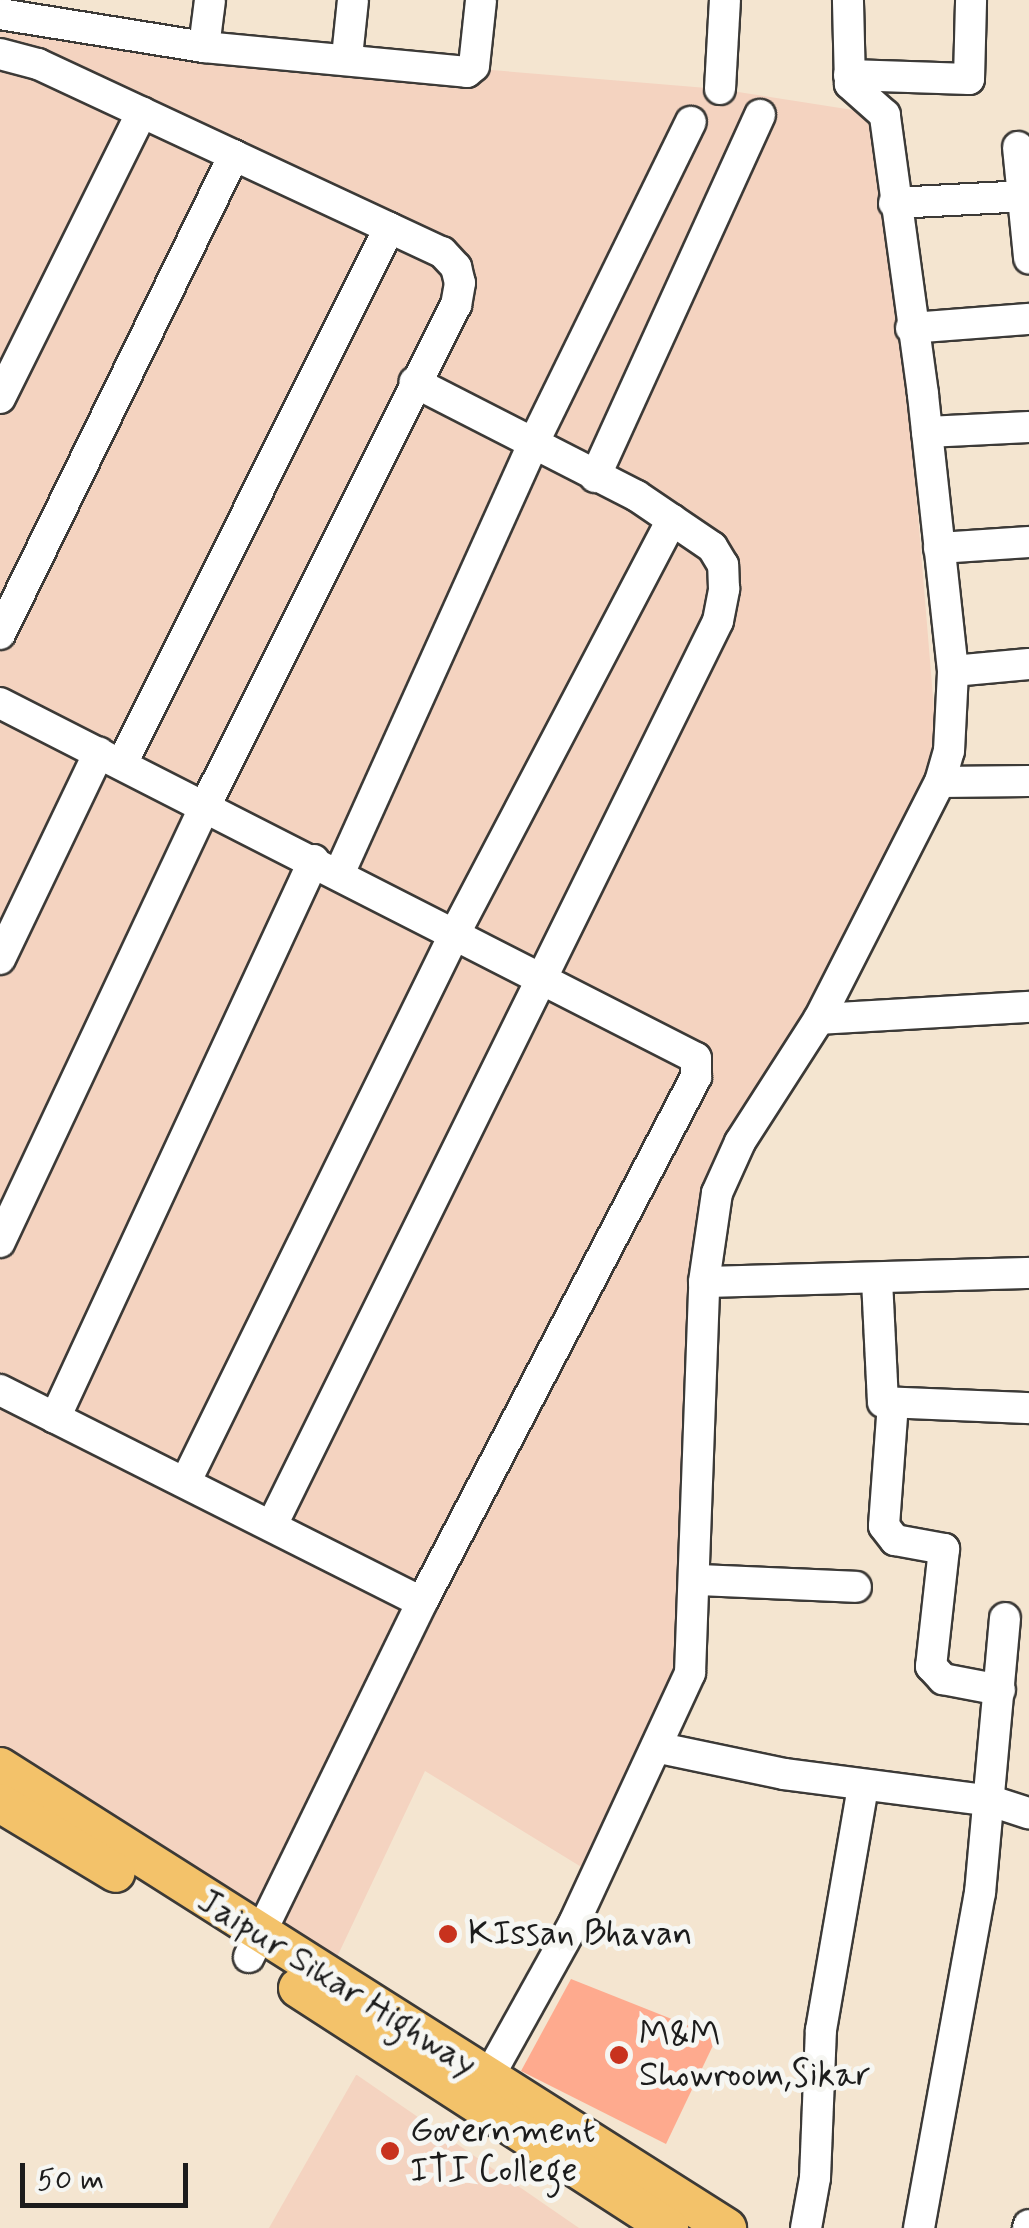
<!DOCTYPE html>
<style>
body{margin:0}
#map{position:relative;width:1029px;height:2228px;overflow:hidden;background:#f4e5d0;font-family:Mynerve,sans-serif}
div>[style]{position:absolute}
.built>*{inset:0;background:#f4d3c0}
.building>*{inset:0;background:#feaa8e}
.roads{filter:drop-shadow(2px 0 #3c3a37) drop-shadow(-2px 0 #3c3a37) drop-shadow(0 2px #3c3a37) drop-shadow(0 -2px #3c3a37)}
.minor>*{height:30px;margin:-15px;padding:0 15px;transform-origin:15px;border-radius:15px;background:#fff}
.major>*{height:38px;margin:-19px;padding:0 19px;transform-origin:19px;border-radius:19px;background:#f3c26a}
.dots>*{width:28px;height:28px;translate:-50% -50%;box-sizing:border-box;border:5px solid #f6f6f2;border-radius:50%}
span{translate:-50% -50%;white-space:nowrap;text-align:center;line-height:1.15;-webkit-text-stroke:10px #f6f6f2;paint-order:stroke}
.poi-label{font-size:35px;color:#1c1c1c}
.left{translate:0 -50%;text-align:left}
.street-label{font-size:35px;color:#1c1c1c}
.scale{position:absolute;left:20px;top:2163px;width:168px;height:45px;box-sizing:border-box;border:5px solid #1c1c1c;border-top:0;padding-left:12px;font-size:30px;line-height:35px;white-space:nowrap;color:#1c1c1c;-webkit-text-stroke:8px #f6f6f2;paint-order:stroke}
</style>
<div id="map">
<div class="built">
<i style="clip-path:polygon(0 29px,719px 89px,885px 115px,940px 782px,717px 1193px,690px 1673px,596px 1876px,425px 1771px,328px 1976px,0 1788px)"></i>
<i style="clip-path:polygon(356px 2075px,357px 2075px,579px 2228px,269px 2228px)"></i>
</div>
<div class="building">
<i style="clip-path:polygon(571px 1979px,717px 2037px,666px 2144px,521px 2071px)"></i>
</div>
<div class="roads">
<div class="minor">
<i style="left:0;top:14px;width:207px;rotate:9.2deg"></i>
<i style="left:204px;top:47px;width:264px;rotate:5.4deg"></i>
<i style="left:467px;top:72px;width:9px;rotate:-41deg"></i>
<i style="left:474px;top:66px;width:66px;rotate:-83.9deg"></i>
<i style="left:204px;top:47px;width:47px;rotate:-82.7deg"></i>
<i style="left:0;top:54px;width:39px;rotate:15deg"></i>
<i style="left:38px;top:64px;width:446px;rotate:25deg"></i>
<i style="left:442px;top:252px;width:21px;rotate:47deg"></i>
<i style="left:456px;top:267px;width:16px;rotate:76deg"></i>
<i style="left:460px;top:283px;width:22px;rotate:100deg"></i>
<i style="left:456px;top:305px;width:560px;rotate:116.61deg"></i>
<i style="left:205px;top:806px;width:482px;rotate:115.2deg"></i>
<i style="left:347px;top:57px;width:57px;rotate:-84deg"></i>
<i style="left:849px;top:75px;width:120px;rotate:1.9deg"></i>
<i style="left:969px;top:79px;width:79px;rotate:-88.5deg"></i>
<i style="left:720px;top:89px;width:89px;rotate:-86.8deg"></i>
<i style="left:1018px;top:147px;width:112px;rotate:84.3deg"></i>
<i style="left:894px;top:203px;width:135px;rotate:-3deg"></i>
<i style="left:911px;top:328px;width:118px;rotate:-4.4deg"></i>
<i style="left:0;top:398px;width:319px;rotate:-63.6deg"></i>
<i style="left:927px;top:432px;width:102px;rotate:-2.8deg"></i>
<i style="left:595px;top:477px;width:398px;rotate:-65.5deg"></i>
<i style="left:939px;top:548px;width:90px;rotate:-3.8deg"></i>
<i style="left:0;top:634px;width:533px;rotate:-63.96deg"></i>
<i style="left:953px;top:671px;width:76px;rotate:-5.3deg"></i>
<i style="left:0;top:703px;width:781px;rotate:27.02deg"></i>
<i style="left:696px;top:1058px;width:19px;rotate:90deg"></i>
<i style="left:696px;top:1077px;width:592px;rotate:117.56deg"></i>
<i style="left:422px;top:1602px;width:395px;rotate:116deg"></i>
<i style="left:122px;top:764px;width:599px;rotate:-63.52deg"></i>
<i style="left:940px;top:782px;width:89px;rotate:-0.6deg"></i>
<i style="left:339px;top:874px;width:470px;rotate:-65.7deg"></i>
<i style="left:532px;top:446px;width:361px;rotate:-63.9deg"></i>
<i style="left:0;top:959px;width:229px;rotate:-64.4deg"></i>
<i style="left:819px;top:1019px;width:210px;rotate:-3.3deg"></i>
<i style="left:877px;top:1280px;width:122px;rotate:87.2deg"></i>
<i style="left:883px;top:1402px;width:146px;rotate:2.4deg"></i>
<i style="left:704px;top:1282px;width:325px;rotate:-1.6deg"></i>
<i style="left:0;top:1390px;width:472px;rotate:26.7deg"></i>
<i style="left:893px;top:1403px;width:123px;rotate:94.2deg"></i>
<i style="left:884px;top:1526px;width:18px;rotate:52deg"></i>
<i style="left:895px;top:1540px;width:50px;rotate:10.4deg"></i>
<i style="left:944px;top:1549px;width:118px;rotate:96.3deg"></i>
<i style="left:931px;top:1666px;width:18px;rotate:47deg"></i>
<i style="left:943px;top:1679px;width:58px;rotate:10.9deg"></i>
<i style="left:55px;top:1418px;width:615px;rotate:-65.1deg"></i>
<i style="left:186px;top:1481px;width:610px;rotate:-63.85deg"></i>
<i style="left:455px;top:933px;width:467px;rotate:-62.3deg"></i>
<i style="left:272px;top:1525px;width:1008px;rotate:-63.74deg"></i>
<i style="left:718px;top:621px;width:33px;rotate:-79deg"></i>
<i style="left:724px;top:589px;width:24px;rotate:-92deg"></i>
<i style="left:723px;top:565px;width:21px;rotate:-121deg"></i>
<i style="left:712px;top:547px;width:91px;rotate:-145.8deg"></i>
<i style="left:637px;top:496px;width:250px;rotate:-152.9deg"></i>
<i style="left:697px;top:1580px;width:159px;rotate:2.5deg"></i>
<i style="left:660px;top:1748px;width:127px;rotate:11.8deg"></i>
<i style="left:784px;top:1774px;width:209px;rotate:7.4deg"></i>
<i style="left:991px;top:1801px;width:40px;rotate:18deg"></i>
<i style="left:479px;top:2094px;width:196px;rotate:-60.9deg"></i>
<i style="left:574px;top:1923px;width:276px;rotate:-65.1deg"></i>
<i style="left:690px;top:1673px;width:391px;rotate:-87.9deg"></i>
<i style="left:704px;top:1282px;width:90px;rotate:-81.7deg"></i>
<i style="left:717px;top:1193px;width:56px;rotate:-65.7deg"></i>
<i style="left:740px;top:1142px;width:146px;rotate:-57.3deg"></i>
<i style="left:819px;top:1019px;width:266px;rotate:-63deg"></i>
<i style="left:940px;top:782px;width:32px;rotate:-74deg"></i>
<i style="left:949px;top:751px;width:80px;rotate:-87.1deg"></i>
<i style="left:953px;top:671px;width:279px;rotate:-96.2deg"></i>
<i style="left:923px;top:394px;width:282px;rotate:-97.8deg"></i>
<i style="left:885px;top:115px;width:47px;rotate:-138.5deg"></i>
<i style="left:850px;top:84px;width:84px;rotate:-91.4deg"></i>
<i style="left:806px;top:2228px;width:51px;rotate:-79.8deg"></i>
<i style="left:815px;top:2178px;width:148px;rotate:-87.7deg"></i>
<i style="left:821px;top:2030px;width:248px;rotate:-80.2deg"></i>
<i style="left:919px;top:2228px;width:341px;rotate:-79.7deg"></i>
<i style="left:980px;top:1893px;width:276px;rotate:-84.8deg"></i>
<i style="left:1028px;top:2228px;width:3px;rotate:-72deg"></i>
</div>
<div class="major">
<i style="left:0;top:1767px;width:861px;rotate:32.38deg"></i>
<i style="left:0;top:1803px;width:135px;rotate:31.1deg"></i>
<i style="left:298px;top:1988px;width:442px;rotate:32.9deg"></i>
</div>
</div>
<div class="dots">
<i style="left:448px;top:1934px;background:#c8321e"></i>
<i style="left:619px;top:2055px;background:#c8321e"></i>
<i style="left:390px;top:2151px;background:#c8321e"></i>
</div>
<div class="poi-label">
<span class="left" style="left:468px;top:1934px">KIssan Bhavan</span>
<span class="left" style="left:639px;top:2055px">M&amp;M<br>Showroom,Sikar</span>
<span class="left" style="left:410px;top:2151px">Government<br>ITI College</span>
</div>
<div class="street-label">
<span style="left:337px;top:1983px;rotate:32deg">Jaipur Sikar Highway</span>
</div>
<div class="scale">50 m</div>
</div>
